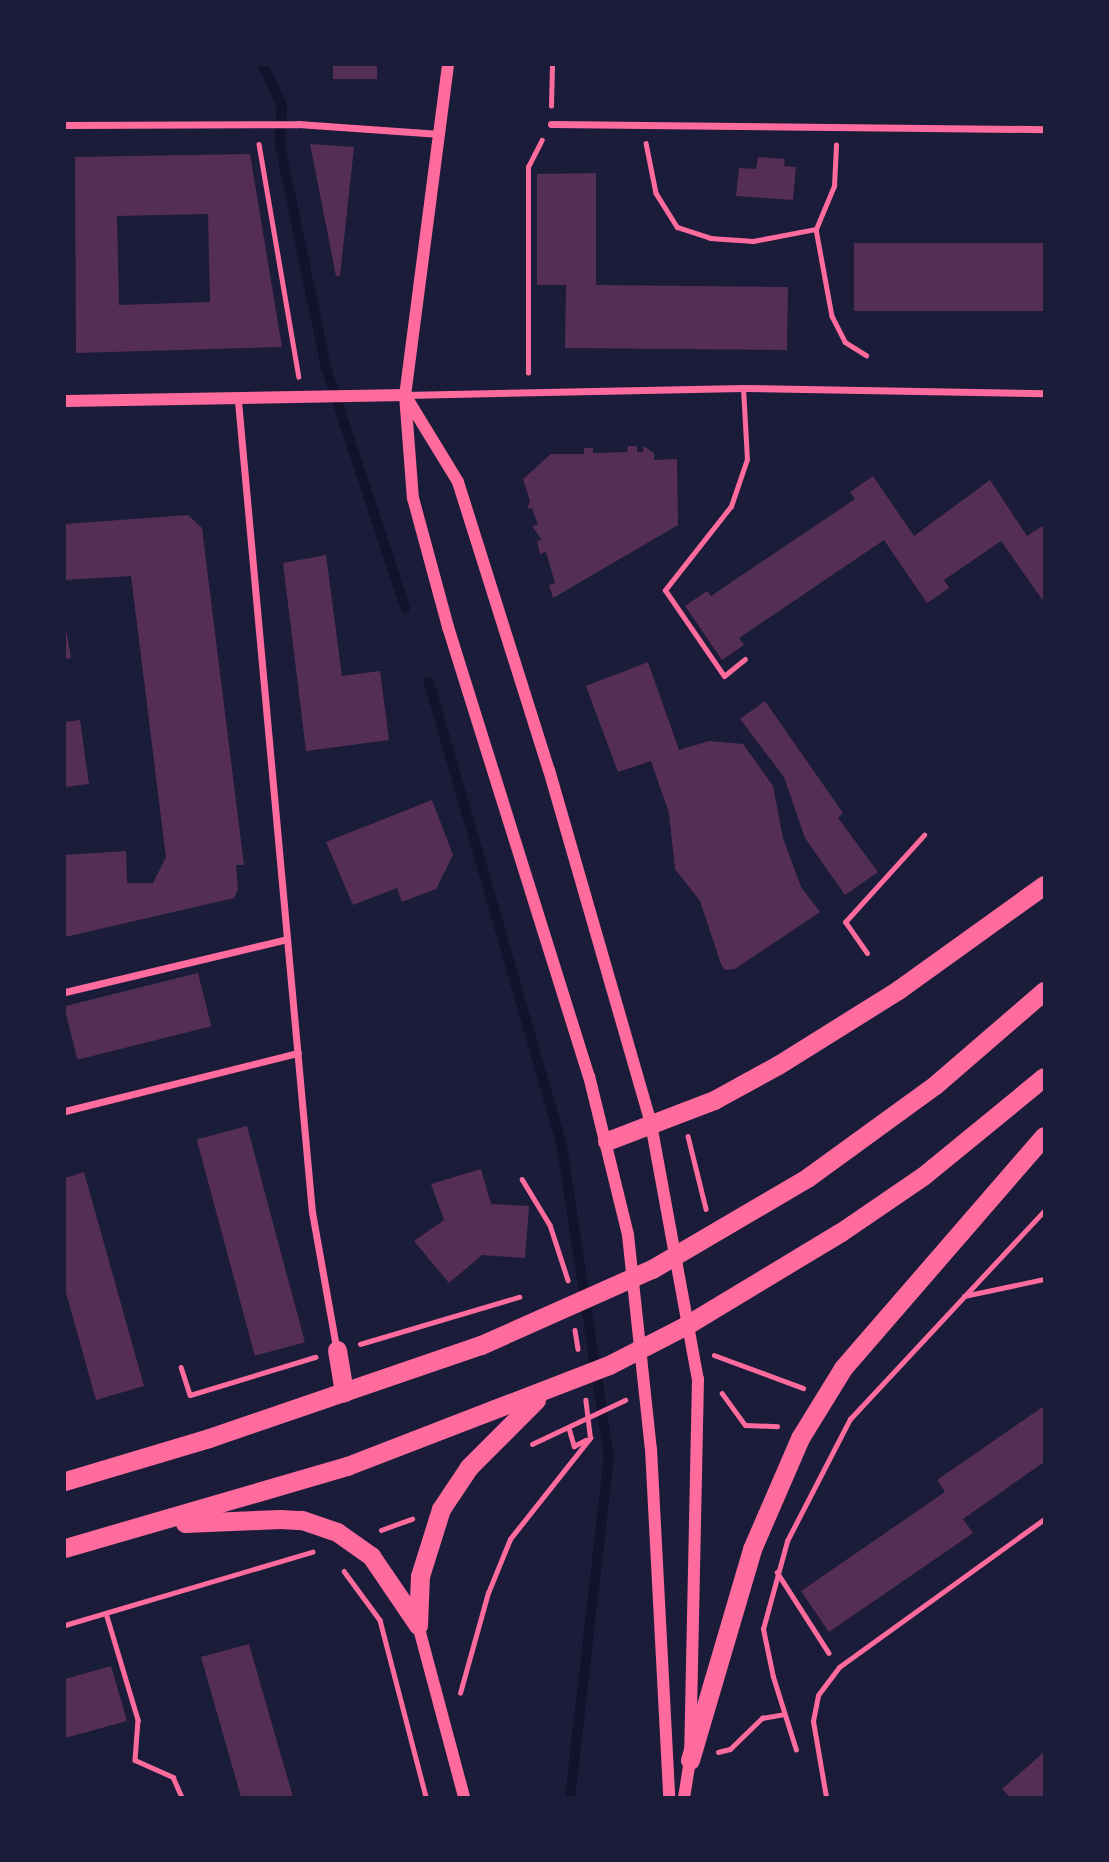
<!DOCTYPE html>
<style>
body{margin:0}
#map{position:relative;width:1109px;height:1862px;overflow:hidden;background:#1b1b3a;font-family:"Roboto Condensed",sans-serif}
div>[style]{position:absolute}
.stream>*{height:10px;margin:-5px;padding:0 5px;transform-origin:5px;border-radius:5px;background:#12122b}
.building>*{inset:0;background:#542f53;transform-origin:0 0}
.path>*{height:4.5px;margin:-2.25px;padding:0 2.25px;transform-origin:2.25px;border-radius:2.25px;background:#ff6b9d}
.service>*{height:5px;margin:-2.5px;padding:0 2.5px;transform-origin:2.5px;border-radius:2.5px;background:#ff6b9d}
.minor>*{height:7px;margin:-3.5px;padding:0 3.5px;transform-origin:3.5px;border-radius:3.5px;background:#ff6b9d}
.tertiary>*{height:12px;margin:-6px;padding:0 6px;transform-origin:6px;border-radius:6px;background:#ff6b9d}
.trunk>*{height:19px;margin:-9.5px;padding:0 9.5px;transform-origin:9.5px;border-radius:9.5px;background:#ff6b9d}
span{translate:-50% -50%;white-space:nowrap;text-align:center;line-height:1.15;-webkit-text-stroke:7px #1b1b3a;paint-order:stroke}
.frame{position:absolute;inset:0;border:66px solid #1b1b3a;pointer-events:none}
</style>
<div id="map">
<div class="stream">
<i style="left:263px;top:65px;width:45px;rotate:65.1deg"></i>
<i style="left:282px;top:106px;width:39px;rotate:93deg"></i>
<i style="left:280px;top:145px;width:228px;rotate:78.3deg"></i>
<i style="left:326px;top:368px;width:252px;rotate:71.7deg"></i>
<i style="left:429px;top:682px;width:484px;rotate:74deg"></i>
<i style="left:562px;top:1147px;width:313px;rotate:81.4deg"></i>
<i style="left:609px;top:1456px;width:343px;rotate:96.5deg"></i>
</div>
<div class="building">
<i style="left:333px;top:65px;width:44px;height:14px"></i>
<i style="clip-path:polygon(310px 144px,354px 147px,340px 276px,336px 276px)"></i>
<i style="clip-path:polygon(evenodd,250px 154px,282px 347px,76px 353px,75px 157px,250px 154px,208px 214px,210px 302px,119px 305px,117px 216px,208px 214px)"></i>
<i style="clip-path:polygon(758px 157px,785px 159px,784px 166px,796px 167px,793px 200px,736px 196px,739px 168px,756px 169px)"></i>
<i style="clip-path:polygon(596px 173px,596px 285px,788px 287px,787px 350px,565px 348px,566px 285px,537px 285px,537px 174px)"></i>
<i style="left:1044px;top:243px;width:68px;height:190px;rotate:90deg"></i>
<i style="clip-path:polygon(628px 446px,637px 446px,637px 452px,643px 452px,643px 446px,654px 453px,654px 460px,677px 459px,678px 525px,553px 598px,549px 585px,555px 583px,546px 552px,540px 554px,537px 541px,542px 540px,532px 526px,538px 525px,532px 508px,527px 509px,530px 501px,523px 479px,551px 454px,584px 454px,584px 448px,593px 448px,593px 453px,627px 452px)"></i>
<i style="clip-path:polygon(873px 476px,914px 536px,990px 480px,1027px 536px,1044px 525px,1044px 602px,1001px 541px,944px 580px,949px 588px,927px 603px,884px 540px,739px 638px,744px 645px,722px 660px,685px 606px,707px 591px,711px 596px,855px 499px,850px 492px)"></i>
<i style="clip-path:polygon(188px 515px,202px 528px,244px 865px,236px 865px,238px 889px,234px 898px,65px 937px,65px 855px,126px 851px,127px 883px,153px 883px,166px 857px,131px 576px,65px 580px,65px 524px)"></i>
<i style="clip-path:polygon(326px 555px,342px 676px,380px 671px,389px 740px,306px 751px,283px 563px)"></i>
<i style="clip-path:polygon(65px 623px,71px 658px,65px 659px)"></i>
<i style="clip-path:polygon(648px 662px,679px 750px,709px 741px,743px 744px,773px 786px,783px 838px,801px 887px,820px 912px,735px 969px,725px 970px,721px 964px,700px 901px,675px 869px,669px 813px,651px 761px,618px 772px,586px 686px)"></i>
<i style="clip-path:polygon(765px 701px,843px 813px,838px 818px,878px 872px,845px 895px,805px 838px,784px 777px,740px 719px)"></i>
<i style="clip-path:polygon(80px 720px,89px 784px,65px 787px,65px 722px)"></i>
<i style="clip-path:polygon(432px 800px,453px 855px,436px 889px,402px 902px,397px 888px,353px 905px,326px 842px)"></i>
<i style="left:198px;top:973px;width:55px;height:138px;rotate:76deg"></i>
<i style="left:247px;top:1126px;width:224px;height:52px;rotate:75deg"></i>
<i style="clip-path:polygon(481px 1169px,491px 1204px,529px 1206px,525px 1258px,482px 1255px,449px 1283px,414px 1241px,444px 1220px,431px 1184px)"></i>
<i style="clip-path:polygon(84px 1172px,144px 1386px,96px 1400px,65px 1289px,65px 1178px)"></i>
<i style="clip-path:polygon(1044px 1406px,1044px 1462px,963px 1519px,973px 1533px,829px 1632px,801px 1591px,945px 1492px,937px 1480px)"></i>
<i style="clip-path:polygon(249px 1644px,284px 1766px,293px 1797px,241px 1797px,201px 1657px)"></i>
<i style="clip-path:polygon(111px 1666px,127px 1721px,65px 1738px,65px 1679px)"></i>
<i style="clip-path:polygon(1044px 1752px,1044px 1797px,1010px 1797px,1002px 1789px)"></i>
</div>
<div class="path">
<i style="left:551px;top:106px;width:41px;rotate:-88.6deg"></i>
<i style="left:646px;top:143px;width:51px;rotate:78.7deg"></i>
<i style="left:656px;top:193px;width:40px;rotate:58deg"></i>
<i style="left:677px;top:227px;width:35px;rotate:18deg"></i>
<i style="left:710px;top:238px;width:43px;rotate:4deg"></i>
<i style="left:753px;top:241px;width:64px;rotate:-10.8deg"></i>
<i style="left:816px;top:229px;width:47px;rotate:-67.3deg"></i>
<i style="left:834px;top:186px;width:41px;rotate:-87.2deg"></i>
<i style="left:259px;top:144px;width:236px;rotate:80.3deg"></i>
<i style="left:816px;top:229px;width:88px;rotate:79.6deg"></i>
<i style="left:832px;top:316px;width:29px;rotate:63deg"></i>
<i style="left:845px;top:342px;width:25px;rotate:32deg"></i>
<i style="left:528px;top:373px;width:206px;rotate:-90deg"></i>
<i style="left:528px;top:167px;width:30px;rotate:-63deg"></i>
<i style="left:688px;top:1136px;width:75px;rotate:76.1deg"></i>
<i style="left:522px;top:1179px;width:54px;rotate:58.7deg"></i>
<i style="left:550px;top:1225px;width:58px;rotate:71.9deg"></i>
<i style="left:964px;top:1296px;width:82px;rotate:-12deg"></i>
<i style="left:575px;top:1330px;width:19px;rotate:81deg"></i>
<i style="left:360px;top:1344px;width:166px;rotate:-16.5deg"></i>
<i style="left:714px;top:1355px;width:95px;rotate:20.3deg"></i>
<i style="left:181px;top:1367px;width:29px;rotate:72deg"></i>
<i style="left:190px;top:1395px;width:131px;rotate:-16.9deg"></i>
<i style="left:722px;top:1393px;width:39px;rotate:54deg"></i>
<i style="left:745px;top:1425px;width:32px;rotate:2deg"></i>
<i style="left:569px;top:1428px;width:19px;rotate:74deg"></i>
<i style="left:574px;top:1446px;width:13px;rotate:-27deg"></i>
<i style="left:532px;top:1444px;width:103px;rotate:-25.3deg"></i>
<i style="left:381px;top:1530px;width:33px;rotate:-20deg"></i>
<i style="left:344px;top:1571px;width:61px;rotate:53.7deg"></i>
<i style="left:380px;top:1620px;width:183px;rotate:75.4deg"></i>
<i style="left:777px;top:1572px;width:96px;rotate:57.3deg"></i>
<i style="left:106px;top:1613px;width:112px;rotate:73.3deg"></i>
<i style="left:138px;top:1720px;width:40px;rotate:94.3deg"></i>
<i style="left:135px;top:1760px;width:42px;rotate:24.1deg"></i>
<i style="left:173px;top:1777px;width:22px;rotate:66deg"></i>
<i style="left:65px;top:1625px;width:258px;rotate:-16.5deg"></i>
<i style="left:460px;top:1693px;width:104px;rotate:-74.4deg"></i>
<i style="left:488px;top:1593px;width:58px;rotate:-67.8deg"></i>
<i style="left:510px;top:1539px;width:129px;rotate:-51.6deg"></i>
<i style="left:590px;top:1438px;width:38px;rotate:-97deg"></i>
<i style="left:796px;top:1750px;width:77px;rotate:-107.5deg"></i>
<i style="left:773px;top:1677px;width:49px;rotate:-101.8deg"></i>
<i style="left:763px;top:1629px;width:91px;rotate:-74.7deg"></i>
<i style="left:787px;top:1541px;width:137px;rotate:-62.7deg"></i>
<i style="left:850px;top:1419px;width:284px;rotate:-47deg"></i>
<i style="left:718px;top:1752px;width:12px;rotate:-14deg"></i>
<i style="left:730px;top:1749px;width:45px;rotate:-44.1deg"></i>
<i style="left:762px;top:1718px;width:22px;rotate:-10deg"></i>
</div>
<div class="service">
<i style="left:743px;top:388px;width:71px;rotate:86.8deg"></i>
<i style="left:747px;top:459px;width:50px;rotate:108.8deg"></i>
<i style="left:731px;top:506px;width:107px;rotate:128.2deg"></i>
<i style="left:665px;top:590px;width:104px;rotate:55.5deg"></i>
<i style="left:724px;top:676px;width:27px;rotate:-39deg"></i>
<i style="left:867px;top:953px;width:38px;rotate:-125deg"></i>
<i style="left:845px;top:922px;width:118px;rotate:-47.8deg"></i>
<i style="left:826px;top:1797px;width:77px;rotate:-99.7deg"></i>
<i style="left:813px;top:1721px;width:26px;rotate:-79deg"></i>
<i style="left:818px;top:1695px;width:35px;rotate:-53deg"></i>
<i style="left:839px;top:1667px;width:253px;rotate:-35.8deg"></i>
</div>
<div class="minor">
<i style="left:551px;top:124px;width:493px;rotate:0.6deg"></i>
<i style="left:65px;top:125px;width:233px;rotate:-0.2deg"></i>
<i style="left:298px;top:124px;width:142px;rotate:4deg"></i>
<i style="left:405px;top:395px;width:338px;rotate:-1.2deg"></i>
<i style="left:743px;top:388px;width:301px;rotate:1deg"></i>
<i style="left:238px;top:401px;width:814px;rotate:84.79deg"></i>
<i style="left:312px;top:1212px;width:137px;rotate:79.9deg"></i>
<i style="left:65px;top:992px;width:228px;rotate:-13.4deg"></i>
<i style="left:65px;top:1111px;width:240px;rotate:-14deg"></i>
</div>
<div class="tertiary">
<i style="left:448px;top:65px;width:333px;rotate:97.4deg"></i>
<i style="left:405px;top:395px;width:103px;rotate:85.6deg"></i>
<i style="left:413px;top:498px;width:134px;rotate:74.8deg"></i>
<i style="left:448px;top:627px;width:471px;rotate:72.6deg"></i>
<i style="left:589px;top:1076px;width:164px;rotate:76.2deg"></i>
<i style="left:628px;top:1235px;width:215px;rotate:83.9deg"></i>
<i style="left:651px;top:1449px;width:348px;rotate:87deg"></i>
<i style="left:408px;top:400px;width:96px;rotate:58.6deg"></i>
<i style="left:458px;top:482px;width:302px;rotate:72.5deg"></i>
<i style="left:549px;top:770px;width:368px;rotate:73.9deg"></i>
<i style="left:651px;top:1124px;width:259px;rotate:79.6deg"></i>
<i style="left:698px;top:1379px;width:381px;rotate:91.2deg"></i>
<i style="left:690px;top:1760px;width:37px;rotate:99deg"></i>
<i style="left:65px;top:401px;width:340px;rotate:-1deg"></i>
<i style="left:418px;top:1625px;width:178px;rotate:75deg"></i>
</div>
<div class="trunk">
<i style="left:607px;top:1141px;width:115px;rotate:-21deg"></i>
<i style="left:714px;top:1100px;width:73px;rotate:-28.7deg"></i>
<i style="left:778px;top:1065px;width:142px;rotate:-32deg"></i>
<i style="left:898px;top:990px;width:180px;rotate:-35.7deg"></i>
<i style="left:337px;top:1350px;width:43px;rotate:80.5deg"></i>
<i style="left:65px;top:1481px;width:150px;rotate:-16.6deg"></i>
<i style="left:209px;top:1438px;width:287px;rotate:-18.9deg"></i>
<i style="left:481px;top:1345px;width:187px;rotate:-24deg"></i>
<i style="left:652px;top:1269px;width:180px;rotate:-30.4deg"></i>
<i style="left:807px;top:1178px;width:158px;rotate:-36deg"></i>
<i style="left:935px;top:1085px;width:144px;rotate:-40.8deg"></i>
<i style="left:185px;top:1523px;width:95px;rotate:-2.4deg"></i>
<i style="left:280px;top:1519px;width:22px;rotate:3deg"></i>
<i style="left:302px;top:1520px;width:37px;rotate:19deg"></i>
<i style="left:337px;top:1532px;width:42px;rotate:35.2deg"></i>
<i style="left:371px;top:1556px;width:83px;rotate:55.7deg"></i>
<i style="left:65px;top:1548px;width:294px;rotate:-16.2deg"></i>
<i style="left:347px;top:1466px;width:281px;rotate:-21.1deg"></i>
<i style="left:609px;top:1365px;width:85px;rotate:-27.2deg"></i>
<i style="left:685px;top:1326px;width:182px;rotate:-31.1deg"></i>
<i style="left:841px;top:1232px;width:99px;rotate:-34.3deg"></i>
<i style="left:923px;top:1176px;width:156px;rotate:-39.3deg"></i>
<i style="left:418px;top:1625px;width:49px;rotate:-87.7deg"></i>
<i style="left:420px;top:1576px;width:70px;rotate:-72.6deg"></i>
<i style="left:441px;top:1509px;width:50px;rotate:-56.3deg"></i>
<i style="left:469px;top:1467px;width:95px;rotate:-45deg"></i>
<i style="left:690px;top:1760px;width:220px;rotate:-73.6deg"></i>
<i style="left:752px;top:1549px;width:121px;rotate:-66.6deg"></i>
<i style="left:800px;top:1438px;width:82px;rotate:-58.4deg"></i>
<i style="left:843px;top:1368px;width:307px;rotate:-49.1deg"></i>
</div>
<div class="frame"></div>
</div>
